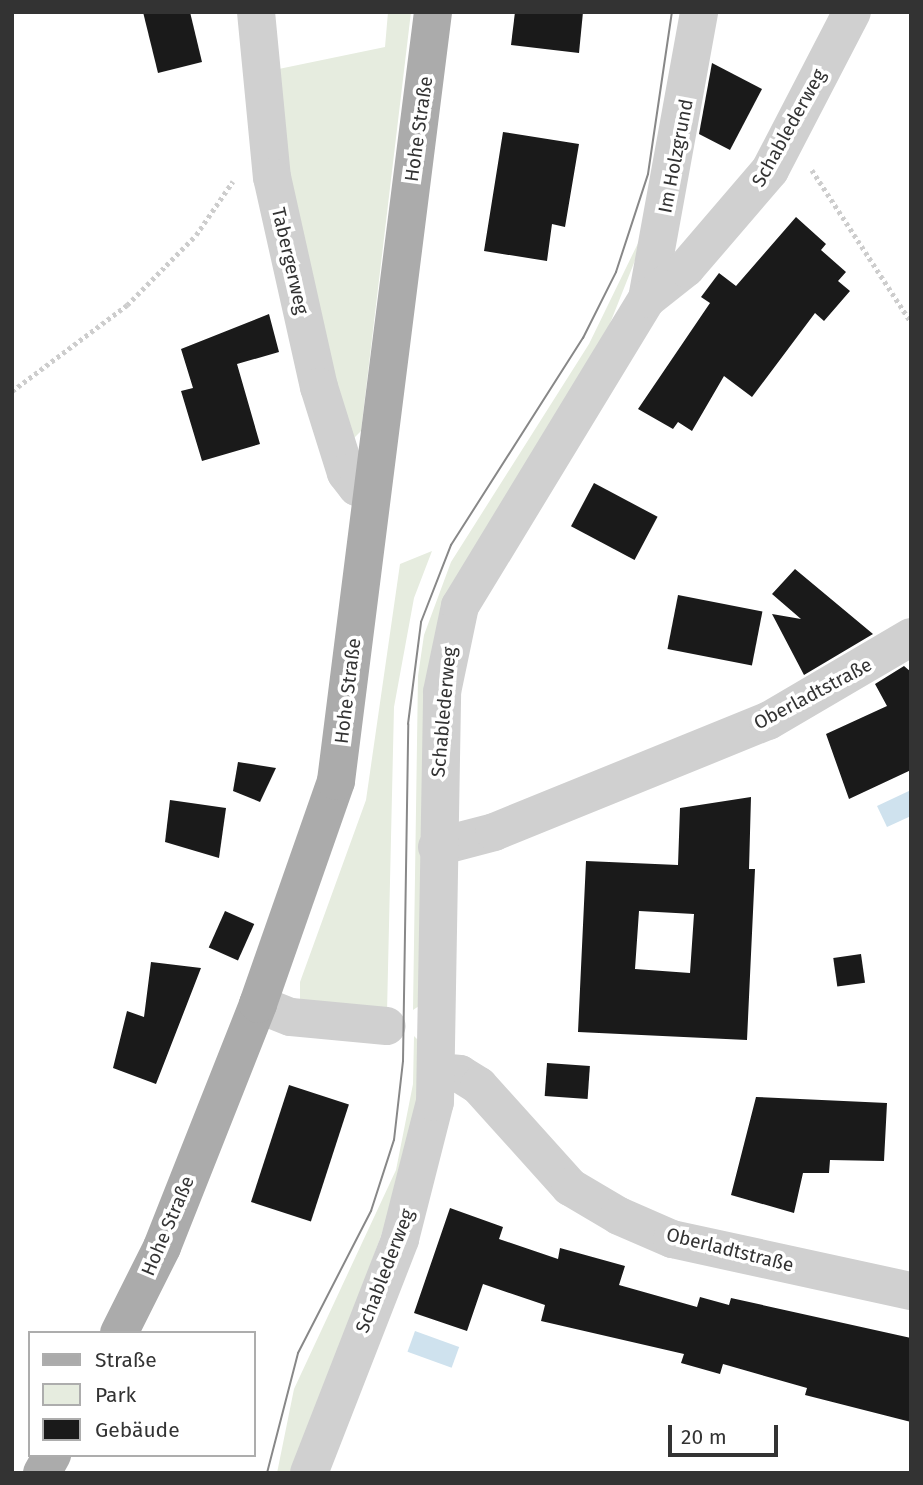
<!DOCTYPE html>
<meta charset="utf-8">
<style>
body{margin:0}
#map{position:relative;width:923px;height:1485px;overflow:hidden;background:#fff;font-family:"Fira Sans",sans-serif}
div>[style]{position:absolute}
.green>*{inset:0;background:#e6ecdf}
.water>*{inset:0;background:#cfe2ee;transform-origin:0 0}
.building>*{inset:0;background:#1a1a1a;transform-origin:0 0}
.path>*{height:4.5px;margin-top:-2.25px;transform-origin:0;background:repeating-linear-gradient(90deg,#cdcdcd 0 3.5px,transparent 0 7px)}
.minor>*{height:38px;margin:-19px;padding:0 19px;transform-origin:19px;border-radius:19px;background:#d0d0d0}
.major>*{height:38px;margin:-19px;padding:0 19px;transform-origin:19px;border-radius:19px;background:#ababab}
.tram>*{height:2px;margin:-1px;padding:0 1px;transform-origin:1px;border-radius:1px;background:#888}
span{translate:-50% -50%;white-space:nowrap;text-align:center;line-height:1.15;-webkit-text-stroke:7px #fff;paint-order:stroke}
.street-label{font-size:19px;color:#333}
.frame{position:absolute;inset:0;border:14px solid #333;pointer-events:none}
.legend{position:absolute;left:28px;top:1331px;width:228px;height:126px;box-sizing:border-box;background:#fff;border:2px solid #adadad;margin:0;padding:9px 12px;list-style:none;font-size:21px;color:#333}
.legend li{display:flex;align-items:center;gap:14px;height:35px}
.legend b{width:35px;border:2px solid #adadad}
.scale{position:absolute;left:668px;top:1425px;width:110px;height:32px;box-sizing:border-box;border:4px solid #333;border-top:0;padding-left:9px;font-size:21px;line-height:24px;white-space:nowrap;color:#333;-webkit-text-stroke:5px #fff;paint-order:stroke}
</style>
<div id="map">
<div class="green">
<i style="clip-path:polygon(388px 12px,411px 12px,361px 431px,354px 438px,341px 427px,269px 71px,385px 47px)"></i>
<i style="clip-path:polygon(659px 200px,607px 331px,461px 570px,419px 1006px,413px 1010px,418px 676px,424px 635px,451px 562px,589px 344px)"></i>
<i style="clip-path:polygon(432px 551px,414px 598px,394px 707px,387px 1013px,300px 1000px,300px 982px,366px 800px,400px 564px)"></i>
<i style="clip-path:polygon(414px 1036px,424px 1046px,411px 1153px,295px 1473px,277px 1473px,294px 1389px,396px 1170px,413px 1084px)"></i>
</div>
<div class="water">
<i style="clip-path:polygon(911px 790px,911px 816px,887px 827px,877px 806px)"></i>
<i style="left:415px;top:1331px;width:47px;height:22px;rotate:20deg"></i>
</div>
<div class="building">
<i style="clip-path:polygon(143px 12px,190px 12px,202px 62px,158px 73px)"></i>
<i style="clip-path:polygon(515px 12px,583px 12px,579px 53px,511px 45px)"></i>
<i style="clip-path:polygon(712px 63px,762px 89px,730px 150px,699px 134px)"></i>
<i style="clip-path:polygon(503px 132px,579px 144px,565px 227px,552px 224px,547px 261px,484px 251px)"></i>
<i style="clip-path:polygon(796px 217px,826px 244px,821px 250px,846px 272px,838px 281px,850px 291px,824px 321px,815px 313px,752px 397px,724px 376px,692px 431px,678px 422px,673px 429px,638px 409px,710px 303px,701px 297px,719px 273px,736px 286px)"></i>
<i style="clip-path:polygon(269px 314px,279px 352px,237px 364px,260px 444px,202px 461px,181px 391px,193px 388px,181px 349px)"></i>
<i style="left:594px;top:483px;width:72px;height:49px;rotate:28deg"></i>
<i style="clip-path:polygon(795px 569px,873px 634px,804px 675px,772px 614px,801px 619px,772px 594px)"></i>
<i style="left:678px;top:595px;width:86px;height:55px;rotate:11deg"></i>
<i style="clip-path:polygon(904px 666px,911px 672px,911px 770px,849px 799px,826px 734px,887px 706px,875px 684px)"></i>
<i style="clip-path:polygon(238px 762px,276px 768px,260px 802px,233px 791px)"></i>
<i style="clip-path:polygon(evenodd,751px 797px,749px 869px,755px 869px,747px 1040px,578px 1032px,586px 861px,678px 865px,680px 808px,751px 797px,639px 911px,694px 914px,690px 973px,635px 969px,639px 911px)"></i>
<i style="clip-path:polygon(170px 800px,226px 808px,219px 858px,165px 842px)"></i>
<i style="left:225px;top:911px;width:32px;height:40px;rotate:24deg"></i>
<i style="left:861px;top:954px;width:29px;height:28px;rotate:82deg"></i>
<i style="clip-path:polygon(151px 962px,201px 968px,156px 1084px,113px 1068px,127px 1011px,144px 1017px)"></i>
<i style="left:547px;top:1063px;width:43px;height:33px;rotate:4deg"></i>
<i style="left:289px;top:1085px;width:63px;height:123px;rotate:18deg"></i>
<i style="clip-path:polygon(756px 1097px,887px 1103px,884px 1161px,830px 1160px,829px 1173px,803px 1173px,794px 1213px,731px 1195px)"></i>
<i style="clip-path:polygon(450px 1208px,503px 1227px,499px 1239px,558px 1259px,560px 1248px,625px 1266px,619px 1285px,697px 1307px,700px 1297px,729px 1305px,731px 1298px,911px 1338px,911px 1422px,805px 1395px,807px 1388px,723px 1364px,720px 1374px,681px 1363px,684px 1354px,541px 1321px,545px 1305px,483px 1284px,467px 1331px,414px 1313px)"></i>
</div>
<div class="path">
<i style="left:812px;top:170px;width:181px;rotate:56.9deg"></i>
<i style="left:12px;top:391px;width:144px;rotate:-36.8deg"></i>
<i style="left:127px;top:305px;width:98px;rotate:-45.4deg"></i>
<i style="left:196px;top:235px;width:65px;rotate:-55.6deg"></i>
</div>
<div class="minor">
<i style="left:256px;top:12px;width:166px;rotate:84.5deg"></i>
<i style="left:272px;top:177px;width:215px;rotate:77.4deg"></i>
<i style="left:319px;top:387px;width:90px;rotate:72.6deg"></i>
<i style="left:346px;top:473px;width:18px;rotate:52deg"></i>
<i style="left:357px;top:487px;width:15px;rotate:16deg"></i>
<i style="left:647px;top:299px;width:292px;rotate:-79.7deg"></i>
<i style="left:437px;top:847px;width:59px;rotate:-14.7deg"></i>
<i style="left:494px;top:832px;width:296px;rotate:-22.1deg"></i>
<i style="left:768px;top:721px;width:166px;rotate:-30.4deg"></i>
<i style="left:258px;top:1004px;width:35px;rotate:22deg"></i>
<i style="left:291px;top:1017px;width:96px;rotate:5.4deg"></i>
<i style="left:439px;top:1072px;width:21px;rotate:5deg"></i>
<i style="left:460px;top:1074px;width:22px;rotate:32deg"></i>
<i style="left:479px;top:1086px;width:136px;rotate:48deg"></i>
<i style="left:570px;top:1187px;width:57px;rotate:30.6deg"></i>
<i style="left:619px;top:1216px;width:58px;rotate:23.5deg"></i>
<i style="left:672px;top:1239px;width:245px;rotate:12.3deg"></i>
<i style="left:309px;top:1473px;width:251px;rotate:-68.7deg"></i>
<i style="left:400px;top:1239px;width:141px;rotate:-75.7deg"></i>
<i style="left:435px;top:1102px;width:410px;rotate:-89deg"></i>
<i style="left:442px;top:692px;width:88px;rotate:-78.2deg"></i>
<i style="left:460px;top:606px;width:359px;rotate:-58.7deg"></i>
<i style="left:647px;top:299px;width:50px;rotate:-38.5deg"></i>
<i style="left:686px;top:268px;width:129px;rotate:-49.4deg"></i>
<i style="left:770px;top:170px;width:178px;rotate:-62.6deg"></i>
</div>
<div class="major">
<i style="left:119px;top:1333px;width:96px;rotate:-63.4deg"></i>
<i style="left:162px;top:1247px;width:261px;rotate:-68.4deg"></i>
<i style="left:258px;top:1004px;width:236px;rotate:-70.7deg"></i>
<i style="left:336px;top:781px;width:775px;rotate:-82.81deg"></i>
<i style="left:42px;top:1473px;width:21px;rotate:-61deg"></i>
</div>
<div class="tram">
<i style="left:267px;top:1473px;width:124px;rotate:-75.5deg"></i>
<i style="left:298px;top:1353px;width:160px;rotate:-62.8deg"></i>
<i style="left:371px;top:1211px;width:75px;rotate:-72.1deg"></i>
<i style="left:394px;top:1140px;width:80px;rotate:-83.5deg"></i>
<i style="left:403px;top:1061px;width:337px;rotate:-89.1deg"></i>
<i style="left:408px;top:724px;width:103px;rotate:-82.7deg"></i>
<i style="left:421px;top:622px;width:83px;rotate:-68.7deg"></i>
<i style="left:451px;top:545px;width:246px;rotate:-57.5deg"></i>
<i style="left:583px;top:338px;width:74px;rotate:-63.4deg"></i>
<i style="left:616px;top:272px;width:103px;rotate:-71.9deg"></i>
<i style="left:648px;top:174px;width:164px;rotate:-81.6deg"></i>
</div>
<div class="street-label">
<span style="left:789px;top:128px;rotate:-61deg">Schablederweg</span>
<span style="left:419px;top:129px;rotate:-82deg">Hohe Straße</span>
<span style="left:676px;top:156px;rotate:-79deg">Im Holzgrund</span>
<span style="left:290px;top:261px;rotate:77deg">Tabergerweg</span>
<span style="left:348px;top:691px;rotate:-83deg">Hohe Straße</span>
<span style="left:813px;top:694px;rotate:-28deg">Oberladtstraße</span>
<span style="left:444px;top:712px;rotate:-85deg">Schablederweg</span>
<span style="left:168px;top:1226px;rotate:-67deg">Hohe Straße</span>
<span style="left:730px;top:1250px;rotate:14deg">Oberladtstraße</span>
<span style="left:385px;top:1271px;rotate:-69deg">Schablederweg</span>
</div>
<div class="frame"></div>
<ul class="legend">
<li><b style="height:9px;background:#ababab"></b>Straße</li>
<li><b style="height:19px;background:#e6ecdf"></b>Park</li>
<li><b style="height:19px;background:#1a1a1a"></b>Gebäude</li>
</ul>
<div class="scale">20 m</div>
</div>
